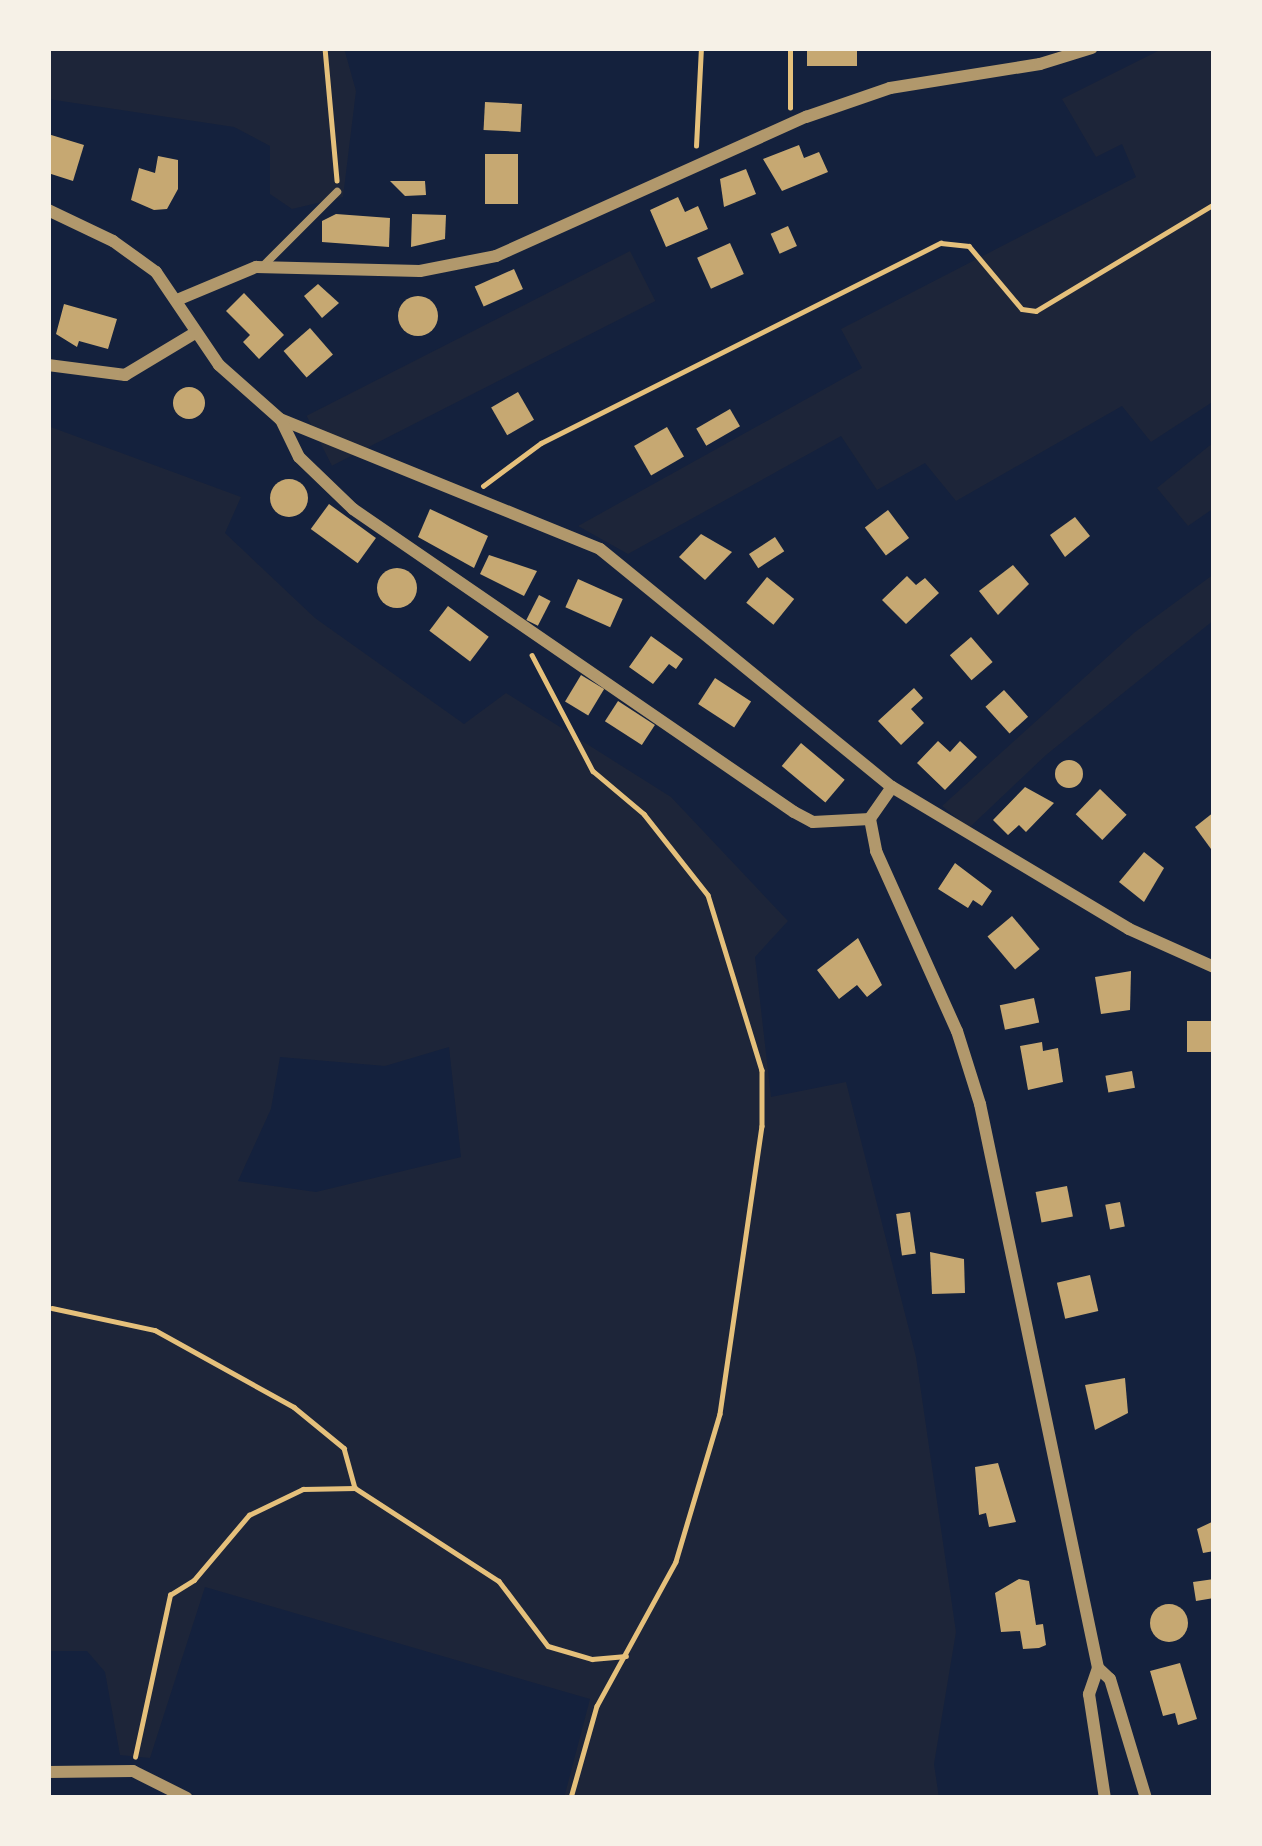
<!DOCTYPE html>
<style>
body{margin:0}
#map{position:relative;width:1262px;height:1846px;overflow:hidden;background:#14213d;font-family:Georgia,serif}
div>[style]{position:absolute}
.green>*{inset:0;background:#1d2539;transform-origin:0 0}
.building>*{inset:0;background:#c6a872;transform-origin:0 0}
.round{border-radius:50%}
.path>*{height:4.5px;margin:-2.25px;padding:0 2.25px;transform-origin:2.25px;border-radius:2.25px;background:#e5c07b}
.service>*{height:8px;margin:-4px;padding:0 4px;transform-origin:4px;border-radius:4px;background:#b1986c}
.minor>*{height:12px;margin:-6px;padding:0 6px;transform-origin:6px;border-radius:6px;background:#b1986c}
span{translate:-50% -50%;white-space:nowrap;text-align:center;line-height:1.15;-webkit-text-stroke:12px #f6f1e7;paint-order:stroke}
.frame{position:absolute;inset:0;border:51px solid #f6f1e7;pointer-events:none}
</style>
<div id="map">
<div class="green">
<i style="clip-path:polygon(48px 48px,344px 48px,356px 91px,343px 197px,292px 209px,270px 194px,270px 146px,234px 127px,48px 99px)"></i>
<i style="clip-path:polygon(1164px 48px,1214px 48px,1214px 401px,1151px 442px,1122px 406px,956px 501px,925px 463px,877px 490px,841px 436px,628px 554px,578px 526px,862px 368px,841px 329px,1136px 177px,1122px 144px,1096px 157px,1062px 99px)"></i>
<i style="left:630px;top:251px;width:56px;height:363px;rotate:63deg"></i>
<i style="clip-path:polygon(evenodd,48px 426px,241px 497px,225px 533px,315px 618px,464px 724px,506px 693px,671px 797px,788px 921px,755px 957px,771px 1097px,846px 1082px,916px 1357px,956px 1632px,934px 1764px,939px 1798px,564px 1798px,590px 1699px,205px 1587px,150px 1758px,120px 1755px,105px 1672px,87px 1651px,48px 1651px,48px 426px,449px 1047px,461px 1157px,316px 1192px,238px 1181px,271px 1109px,280px 1057px,385px 1066px,449px 1047px)"></i>
<i style="clip-path:polygon(1214px 442px,1214px 508px,1188px 526px,1157px 488px)"></i>
<i style="clip-path:polygon(1214px 574px,1214px 620px,1046px 755px,969px 828px,942px 806px,1135px 632px)"></i>
</div>
<div class="building">
<i style="left:807px;top:48px;width:50px;height:18px"></i>
<i style="left:485px;top:102px;width:37px;height:28px;rotate:3deg"></i>
<i style="clip-path:polygon(48px 134px,84px 145px,73px 181px,48px 173px)"></i>
<i style="clip-path:polygon(799px 145px,804px 158px,819px 152px,828px 172px,782px 191px,763px 159px)"></i>
<i style="left:485px;top:154px;width:33px;height:50px"></i>
<i style="clip-path:polygon(158px 156px,178px 160px,178px 189px,167px 209px,154px 210px,131px 200px,139px 168px,155px 173px)"></i>
<i style="clip-path:polygon(746px 169px,756px 194px,724px 207px,720px 179px)"></i>
<i style="clip-path:polygon(390px 181px,425px 181px,426px 195px,405px 196px)"></i>
<i style="clip-path:polygon(678px 197px,685px 212px,698px 206px,708px 229px,666px 247px,650px 210px)"></i>
<i style="clip-path:polygon(336px 214px,390px 218px,389px 247px,322px 242px,322px 221px)"></i>
<i style="clip-path:polygon(412px 214px,446px 215px,445px 239px,411px 247px)"></i>
<i style="left:788px;top:226px;width:22px;height:19px;rotate:66deg"></i>
<i style="left:730px;top:243px;width:34px;height:36px;rotate:66deg"></i>
<i style="left:514px;top:269px;width:22px;height:43px;rotate:66deg"></i>
<i style="clip-path:polygon(318px 284px,339px 303px,322px 318px,304px 296px)"></i>
<i style="clip-path:polygon(244px 293px,284px 335px,259px 359px,243px 342px,250px 335px,226px 311px)"></i>
<i class="round" style="left:398px;top:296px;width:40px;height:40px"></i>
<i style="clip-path:polygon(64px 304px,117px 319px,108px 349px,79px 341px,77px 347px,56px 334px)"></i>
<i style="left:310px;top:328px;width:35px;height:35px;rotate:49deg"></i>
<i class="round" style="left:173px;top:387px;width:32px;height:32px"></i>
<i style="left:518px;top:392px;width:32px;height:31px;rotate:60deg"></i>
<i style="left:730px;top:409px;width:20px;height:39px;rotate:60deg"></i>
<i style="left:667px;top:427px;width:34px;height:38px;rotate:60deg"></i>
<i class="round" style="left:270px;top:479px;width:38px;height:38px"></i>
<i style="left:329px;top:504px;width:58px;height:31px;rotate:36deg"></i>
<i style="clip-path:polygon(430px 509px,488px 536px,474px 568px,418px 537px)"></i>
<i style="left:888px;top:510px;width:35px;height:29px;rotate:53deg"></i>
<i style="clip-path:polygon(1075px 517px,1090px 536px,1065px 557px,1050px 535px)"></i>
<i style="clip-path:polygon(701px 534px,732px 552px,705px 580px,679px 557px)"></i>
<i style="left:775px;top:537px;width:17px;height:31px;rotate:57deg"></i>
<i style="clip-path:polygon(489px 555px,537px 571px,524px 596px,480px 574px)"></i>
<i style="clip-path:polygon(1013px 565px,1029px 584px,998px 615px,979px 591px)"></i>
<i class="round" style="left:377px;top:568px;width:40px;height:40px"></i>
<i style="clip-path:polygon(907px 576px,916px 585px,925px 578px,939px 593px,906px 624px,882px 600px)"></i>
<i style="left:767px;top:577px;width:35px;height:33px;rotate:39deg"></i>
<i style="left:578px;top:579px;width:49px;height:31px;rotate:24deg"></i>
<i style="left:539px;top:595px;width:13px;height:28px;rotate:27deg"></i>
<i style="left:448px;top:606px;width:51px;height:31px;rotate:37deg"></i>
<i style="clip-path:polygon(651px 636px,683px 659px,676px 669px,669px 664px,653px 684px,629px 667px)"></i>
<i style="left:971px;top:637px;width:33px;height:28px;rotate:49deg"></i>
<i style="left:581px;top:675px;width:27px;height:31px;rotate:31deg"></i>
<i style="left:715px;top:678px;width:43px;height:31px;rotate:33deg"></i>
<i style="clip-path:polygon(914px 688px,923px 698px,911px 709px,924px 723px,901px 745px,878px 721px)"></i>
<i style="left:1004px;top:690px;width:36px;height:25px;rotate:48deg"></i>
<i style="left:618px;top:701px;width:44px;height:24px;rotate:33deg"></i>
<i style="clip-path:polygon(938px 741px,950px 752px,960px 741px,977px 757px,945px 790px,917px 763px)"></i>
<i style="left:801px;top:743px;width:57px;height:30px;rotate:40deg"></i>
<i class="round" style="left:1055px;top:760px;width:28px;height:28px"></i>
<i style="clip-path:polygon(1025px 787px,1054px 803px,1026px 832px,1019px 825px,1008px 835px,993px 820px)"></i>
<i style="left:1100px;top:789px;width:37px;height:35px;rotate:44deg"></i>
<i style="clip-path:polygon(1214px 812px,1214px 847px,1211px 849px,1195px 827px)"></i>
<i style="clip-path:polygon(1144px 852px,1164px 868px,1144px 902px,1119px 882px)"></i>
<i style="clip-path:polygon(955px 863px,992px 891px,982px 906px,973px 900px,968px 908px,938px 889px)"></i>
<i style="left:1012px;top:916px;width:43px;height:32px;rotate:50deg"></i>
<i style="clip-path:polygon(858px 938px,882px 985px,867px 997px,857px 985px,839px 999px,817px 970px)"></i>
<i style="clip-path:polygon(1131px 971px,1130px 1010px,1101px 1014px,1095px 977px)"></i>
<i style="left:1034px;top:998px;width:25px;height:35px;rotate:78deg"></i>
<i style="left:1214px;top:1021px;width:31px;height:27px;rotate:90deg"></i>
<i style="clip-path:polygon(1042px 1042px,1043px 1051px,1058px 1048px,1063px 1082px,1028px 1090px,1020px 1046px)"></i>
<i style="left:1132px;top:1071px;width:17px;height:27px;rotate:80deg"></i>
<i style="left:1067px;top:1186px;width:31px;height:32px;rotate:79deg"></i>
<i style="left:1120px;top:1202px;width:25px;height:15px;rotate:79deg"></i>
<i style="left:910px;top:1212px;width:42px;height:14px;rotate:82deg"></i>
<i style="clip-path:polygon(930px 1252px,964px 1259px,965px 1293px,932px 1294px)"></i>
<i style="left:1090px;top:1275px;width:37px;height:34px;rotate:77deg"></i>
<i style="clip-path:polygon(1125px 1378px,1128px 1413px,1095px 1430px,1085px 1385px)"></i>
<i style="clip-path:polygon(998px 1463px,1016px 1522px,989px 1527px,986px 1513px,979px 1515px,975px 1467px)"></i>
<i style="clip-path:polygon(1214px 1521px,1214px 1551px,1203px 1553px,1197px 1529px)"></i>
<i style="clip-path:polygon(1019px 1579px,1029px 1581px,1036px 1625px,1043px 1624px,1046px 1645px,1039px 1648px,1023px 1649px,1020px 1631px,1001px 1632px,995px 1593px)"></i>
<i style="clip-path:polygon(1214px 1579px,1214px 1598px,1196px 1601px,1193px 1582px)"></i>
<i class="round" style="left:1150px;top:1604px;width:38px;height:38px"></i>
<i style="clip-path:polygon(1180px 1663px,1197px 1719px,1178px 1725px,1175px 1713px,1163px 1716px,1150px 1671px)"></i>
</div>
<div class="path">
<i style="left:325px;top:48px;width:133px;rotate:84.8deg"></i>
<i style="left:790px;top:108px;width:60px;rotate:-90deg"></i>
<i style="left:696px;top:146px;width:98px;rotate:-87.1deg"></i>
<i style="left:483px;top:486px;width:72px;rotate:-36.6deg"></i>
<i style="left:541px;top:443px;width:447px;rotate:-26.6deg"></i>
<i style="left:941px;top:243px;width:28px;rotate:6deg"></i>
<i style="left:969px;top:246px;width:82px;rotate:49.9deg"></i>
<i style="left:1022px;top:309px;width:14px;rotate:8deg"></i>
<i style="left:1036px;top:311px;width:208px;rotate:-31deg"></i>
<i style="left:532px;top:655px;width:131px;rotate:62.3deg"></i>
<i style="left:593px;top:771px;width:67px;rotate:40.1deg"></i>
<i style="left:644px;top:814px;width:103px;rotate:51.7deg"></i>
<i style="left:708px;top:895px;width:183px;rotate:72.9deg"></i>
<i style="left:762px;top:1070px;width:56px;rotate:90deg"></i>
<i style="left:762px;top:1126px;width:291px;rotate:98.3deg"></i>
<i style="left:720px;top:1414px;width:154px;rotate:106.6deg"></i>
<i style="left:676px;top:1562px;width:164px;rotate:118.7deg"></i>
<i style="left:597px;top:1706px;width:96px;rotate:105.8deg"></i>
<i style="left:52px;top:1308px;width:105px;rotate:12.1deg"></i>
<i style="left:155px;top:1330px;width:159px;rotate:29deg"></i>
<i style="left:294px;top:1407px;width:65px;rotate:39.4deg"></i>
<i style="left:344px;top:1448px;width:41px;rotate:74.6deg"></i>
<i style="left:135px;top:1757px;width:166px;rotate:-77.8deg"></i>
<i style="left:170px;top:1595px;width:28px;rotate:-32deg"></i>
<i style="left:194px;top:1580px;width:85px;rotate:-49.8deg"></i>
<i style="left:249px;top:1515px;width:60px;rotate:-25.7deg"></i>
<i style="left:303px;top:1489px;width:52px;rotate:-1.1deg"></i>
<i style="left:355px;top:1488px;width:171px;rotate:32.9deg"></i>
<i style="left:499px;top:1581px;width:81px;rotate:53deg"></i>
<i style="left:548px;top:1646px;width:46px;rotate:16.5deg"></i>
<i style="left:592px;top:1659px;width:34px;rotate:-5deg"></i>
</div>
<div class="service">
<i style="left:263px;top:266px;width:105px;rotate:-45deg"></i>
</div>
<div class="minor">
<i style="left:48px;top:210px;width:72px;rotate:25.5deg"></i>
<i style="left:113px;top:241px;width:53px;rotate:35.8deg"></i>
<i style="left:156px;top:272px;width:112px;rotate:55.9deg"></i>
<i style="left:219px;top:365px;width:81px;rotate:41.5deg"></i>
<i style="left:280px;top:419px;width:345px;rotate:22.1deg"></i>
<i style="left:600px;top:549px;width:377px;rotate:39.2deg"></i>
<i style="left:892px;top:787px;width:276px;rotate:30.9deg"></i>
<i style="left:1129px;top:929px;width:93px;rotate:24.1deg"></i>
<i style="left:177px;top:300px;width:86px;rotate:-22.7deg"></i>
<i style="left:256px;top:267px;width:164px;rotate:1.4deg"></i>
<i style="left:420px;top:271px;width:77px;rotate:-11.2deg"></i>
<i style="left:496px;top:256px;width:340px;rotate:-24.2deg"></i>
<i style="left:806px;top:117px;width:89px;rotate:-19deg"></i>
<i style="left:890px;top:88px;width:152px;rotate:-9.1deg"></i>
<i style="left:1040px;top:64px;width:54px;rotate:-17.1deg"></i>
<i style="left:48px;top:365px;width:78px;rotate:7.4deg"></i>
<i style="left:125px;top:375px;width:82px;rotate:-31deg"></i>
<i style="left:281px;top:420px;width:41px;rotate:64.1deg"></i>
<i style="left:299px;top:457px;width:75px;rotate:43.9deg"></i>
<i style="left:353px;top:509px;width:535px;rotate:34.49deg"></i>
<i style="left:794px;top:812px;width:21px;rotate:28deg"></i>
<i style="left:813px;top:822px;width:57px;rotate:-3deg"></i>
<i style="left:892px;top:787px;width:39px;rotate:125deg"></i>
<i style="left:870px;top:819px;width:33px;rotate:79deg"></i>
<i style="left:876px;top:851px;width:197px;rotate:65.8deg"></i>
<i style="left:957px;top:1031px;width:77px;rotate:72.5deg"></i>
<i style="left:980px;top:1104px;width:576px;rotate:78.18deg"></i>
<i style="left:1098px;top:1668px;width:16px;rotate:43deg"></i>
<i style="left:1110px;top:1679px;width:124px;rotate:73.2deg"></i>
<i style="left:1098px;top:1668px;width:28px;rotate:109deg"></i>
<i style="left:1089px;top:1694px;width:105px;rotate:81.3deg"></i>
<i style="left:48px;top:1772px;width:85px;rotate:-0.7deg"></i>
<i style="left:133px;top:1771px;width:60px;rotate:26.6deg"></i>
</div>
<div class="frame"></div>
</div>
